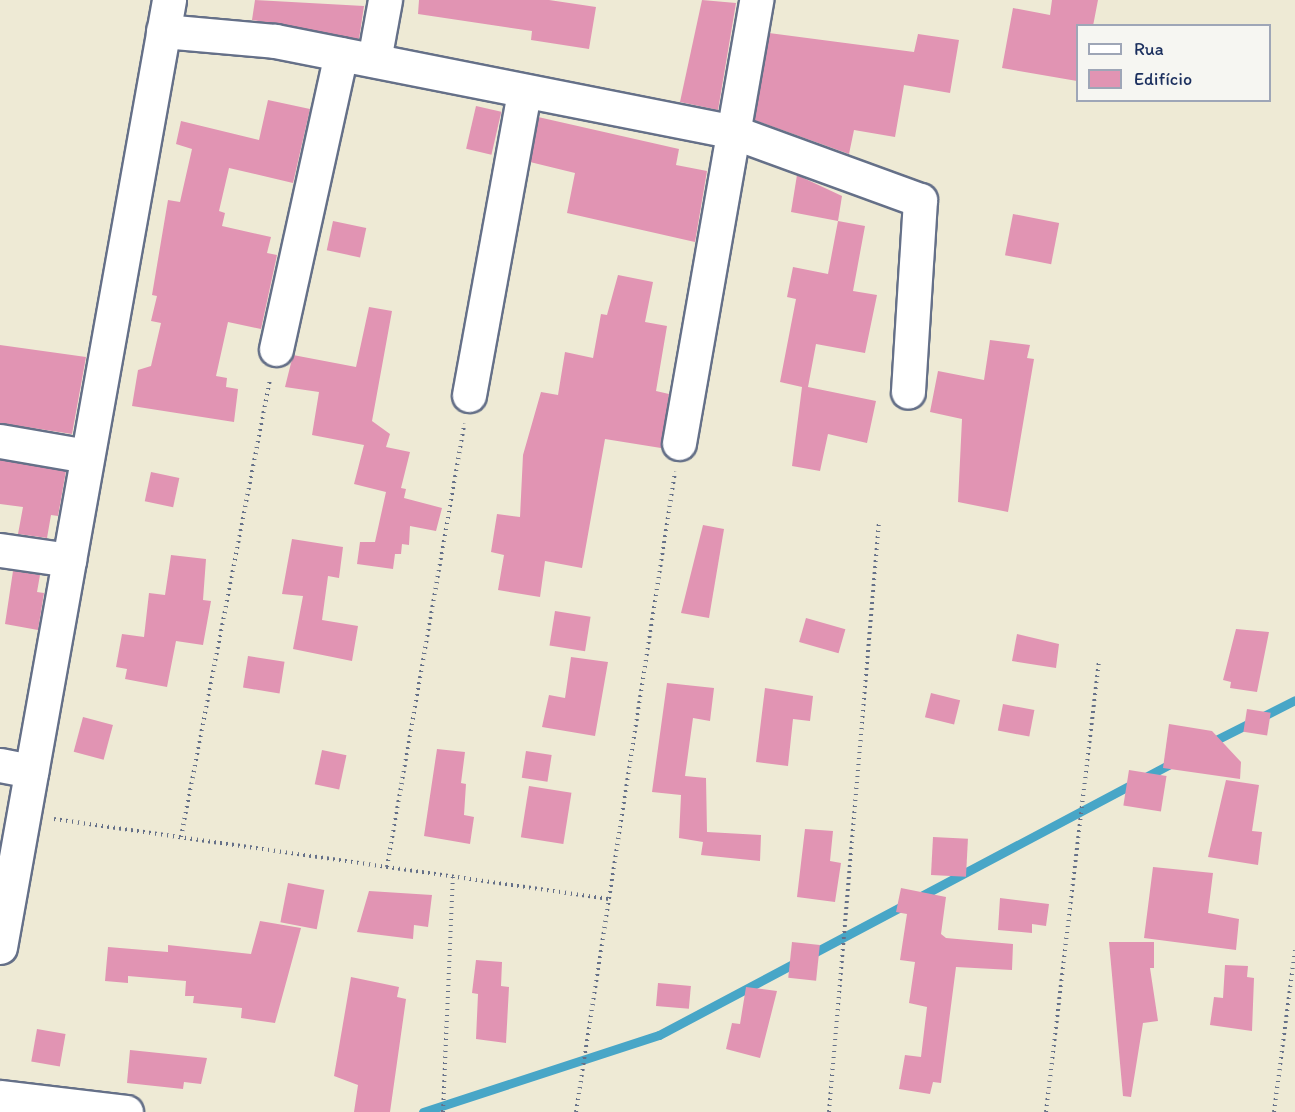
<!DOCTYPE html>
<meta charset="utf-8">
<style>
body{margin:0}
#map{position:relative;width:1295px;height:1112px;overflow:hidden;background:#eeead5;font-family:Itim,sans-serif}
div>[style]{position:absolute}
.stream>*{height:9px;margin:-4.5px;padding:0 4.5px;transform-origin:4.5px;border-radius:4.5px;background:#48a6c7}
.building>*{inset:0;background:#e194b3;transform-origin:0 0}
.path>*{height:4px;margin-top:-2px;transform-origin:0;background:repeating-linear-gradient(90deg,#657088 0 1.5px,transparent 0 6px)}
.roads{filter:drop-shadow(2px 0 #657088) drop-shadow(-2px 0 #657088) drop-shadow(0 2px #657088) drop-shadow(0 -2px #657088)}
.minor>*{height:33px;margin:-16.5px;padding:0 16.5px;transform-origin:16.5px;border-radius:16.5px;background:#fff}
span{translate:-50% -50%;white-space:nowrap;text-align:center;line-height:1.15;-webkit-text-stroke:4.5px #f6f6f2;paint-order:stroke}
.legend{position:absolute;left:1076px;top:24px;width:195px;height:78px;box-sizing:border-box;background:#f6f6f2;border:2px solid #9ea6b7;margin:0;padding:8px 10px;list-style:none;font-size:18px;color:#1b2f5e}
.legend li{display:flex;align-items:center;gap:12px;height:30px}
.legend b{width:30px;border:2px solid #9ea6b7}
</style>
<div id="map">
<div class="stream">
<i style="left:1210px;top:743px;width:95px;rotate:-26.8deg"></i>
<i style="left:423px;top:1112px;width:248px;rotate:-18.1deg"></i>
<i style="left:659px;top:1035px;width:581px;rotate:-27.93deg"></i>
</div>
<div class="building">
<i style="clip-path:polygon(255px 0,364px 6px,359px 39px,252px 20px)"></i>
<i style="clip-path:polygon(419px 0,549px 0,596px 7px,589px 49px,531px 40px,532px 31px,418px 14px)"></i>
<i style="clip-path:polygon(702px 0,736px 3px,718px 110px,680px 102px)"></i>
<i style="clip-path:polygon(1052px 0,1098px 0,1093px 26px,1077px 26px,1077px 81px,1002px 68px,1013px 8px,1050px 15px)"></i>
<i style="clip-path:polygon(769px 33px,914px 52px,918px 34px,959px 40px,950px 93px,904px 85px,895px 137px,854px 130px,849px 154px,754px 120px)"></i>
<i style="clip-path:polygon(268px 100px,310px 109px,293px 183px,229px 168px,219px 211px,225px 213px,222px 226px,271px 237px,267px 253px,277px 255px,261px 329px,228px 322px,216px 376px,227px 378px,226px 387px,238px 389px,234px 422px,132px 406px,138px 370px,151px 366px,161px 323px,151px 321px,157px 296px,152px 295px,168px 200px,180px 202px,192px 149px,176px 144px,181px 121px,259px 140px)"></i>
<i style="left:476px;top:106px;width:26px;height:44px;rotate:13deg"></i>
<i style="clip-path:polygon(538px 117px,679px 149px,676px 165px,707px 171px,695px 242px,567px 213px,575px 173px,530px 162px)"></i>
<i style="clip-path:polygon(797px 175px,842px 196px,838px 221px,791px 212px)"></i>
<i style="left:1013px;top:214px;width:47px;height:42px;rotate:11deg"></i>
<i style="left:333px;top:221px;width:34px;height:30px;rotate:12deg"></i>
<i style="clip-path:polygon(838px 221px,865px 226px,853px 291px,877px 295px,865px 353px,816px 344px,808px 387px,876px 401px,867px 443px,828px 434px,820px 471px,792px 466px,802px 387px,780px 382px,796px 299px,787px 297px,793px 267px,828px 274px)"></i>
<i style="clip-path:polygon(618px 275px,653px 282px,645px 322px,667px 326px,656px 391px,669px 394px,661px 448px,605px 439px,582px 568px,545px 561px,540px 597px,498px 590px,504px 555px,491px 552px,497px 514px,520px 517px,523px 455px,541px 392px,558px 395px,565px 352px,593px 358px,601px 314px,607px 315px)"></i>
<i style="clip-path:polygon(369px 307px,392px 311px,372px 421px,390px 434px,386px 447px,410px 452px,401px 488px,406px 489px,404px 498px,442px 508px,436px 531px,410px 526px,409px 545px,402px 544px,401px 554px,395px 554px,393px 569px,357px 564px,360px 542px,375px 542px,386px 492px,354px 484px,364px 445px,312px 435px,319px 392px,285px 387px,293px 355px,356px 367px)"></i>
<i style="clip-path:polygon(990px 340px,1030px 345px,1027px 358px,1034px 359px,1008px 512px,958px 502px,962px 419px,930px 412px,938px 371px,984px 380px)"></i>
<i style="clip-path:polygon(0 345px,86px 357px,72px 434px,0 423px)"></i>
<i style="clip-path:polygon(0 460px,66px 471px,58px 516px,51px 515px,47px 538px,18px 534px,23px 507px,0 504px)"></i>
<i style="left:151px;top:472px;width:29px;height:30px;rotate:12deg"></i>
<i style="clip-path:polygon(703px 525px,724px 529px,709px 618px,681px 613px)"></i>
<i style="clip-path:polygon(292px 539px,343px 547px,339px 578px,328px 576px,322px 620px,358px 626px,352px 661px,293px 649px,303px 596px,282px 594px)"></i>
<i style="clip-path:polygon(171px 555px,206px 559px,203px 600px,211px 601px,203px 645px,176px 641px,167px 687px,125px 679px,127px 669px,116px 667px,122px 634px,144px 637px,149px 593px,165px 595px)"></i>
<i style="clip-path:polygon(13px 571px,40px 575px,37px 592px,44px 593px,38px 630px,5px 624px)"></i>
<i style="left:555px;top:611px;width:36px;height:35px;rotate:9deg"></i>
<i style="left:806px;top:618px;width:41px;height:25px;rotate:16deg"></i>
<i style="clip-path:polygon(1236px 629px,1269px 632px,1257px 692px,1230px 688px,1231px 682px,1223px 680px)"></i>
<i style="clip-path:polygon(1017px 634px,1059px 644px,1056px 668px,1012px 661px)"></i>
<i style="left:248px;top:656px;width:37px;height:32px;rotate:9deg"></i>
<i style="clip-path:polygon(571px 657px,608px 662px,595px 736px,542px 727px,549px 695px,565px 698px)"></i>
<i style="clip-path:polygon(667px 683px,714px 688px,710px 721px,693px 718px,685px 776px,706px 778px,707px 832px,761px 835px,760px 861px,701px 855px,703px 842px,679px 838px,681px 795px,652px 792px)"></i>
<i style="clip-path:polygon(765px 688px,813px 696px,810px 721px,793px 719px,788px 766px,756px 762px)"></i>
<i style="left:931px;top:693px;width:30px;height:25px;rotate:14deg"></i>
<i style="left:1003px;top:704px;width:32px;height:27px;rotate:11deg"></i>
<i style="left:1247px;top:709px;width:24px;height:23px;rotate:9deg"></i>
<i style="left:83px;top:717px;width:31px;height:36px;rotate:15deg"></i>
<i style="clip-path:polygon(1169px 724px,1212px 731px,1241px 762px,1240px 779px,1163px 768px)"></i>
<i style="clip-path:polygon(437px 749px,465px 752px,461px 783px,466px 784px,464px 815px,474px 817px,470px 844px,424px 836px)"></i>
<i style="left:322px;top:750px;width:25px;height:35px;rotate:12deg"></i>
<i style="left:526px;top:751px;width:26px;height:27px;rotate:9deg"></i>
<i style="left:1129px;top:770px;width:38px;height:36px;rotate:9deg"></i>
<i style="clip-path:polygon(1226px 780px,1259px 785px,1252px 831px,1262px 832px,1258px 865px,1208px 857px)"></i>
<i style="left:529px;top:786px;width:43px;height:52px;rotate:9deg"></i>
<i style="clip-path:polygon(805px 829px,833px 831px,830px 861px,841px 863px,835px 902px,797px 897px)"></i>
<i style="left:933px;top:837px;width:35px;height:38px;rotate:3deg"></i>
<i style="clip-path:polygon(1153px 867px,1213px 873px,1208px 913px,1239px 919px,1236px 950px,1144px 938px)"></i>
<i style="left:288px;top:883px;width:37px;height:40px;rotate:11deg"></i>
<i style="clip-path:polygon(901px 888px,946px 897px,941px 934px,946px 938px,1013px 944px,1012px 970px,956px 967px,941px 1083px,933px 1082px,930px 1094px,899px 1089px,905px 1055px,921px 1057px,927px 1007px,909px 1003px,915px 962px,900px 960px,907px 914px,896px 912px)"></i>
<i style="clip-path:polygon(369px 891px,432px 895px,428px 927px,414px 925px,413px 939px,357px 932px)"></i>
<i style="clip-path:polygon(1000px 898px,1049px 904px,1046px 926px,1032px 924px,1032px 933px,998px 930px)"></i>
<i style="clip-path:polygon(260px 921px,301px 928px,275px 1023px,241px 1018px,242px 1008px,193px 1003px,194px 996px,185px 996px,186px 981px,128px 976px,128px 983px,105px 981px,108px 947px,168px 952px,168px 945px,251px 954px)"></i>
<i style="left:792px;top:942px;width:28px;height:36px;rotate:6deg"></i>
<i style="clip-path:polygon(1109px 942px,1154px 942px,1154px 968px,1150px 968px,1158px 1021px,1143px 1023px,1131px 1097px,1123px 1096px)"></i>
<i style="clip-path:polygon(476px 960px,502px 962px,501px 986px,509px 987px,506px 1043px,476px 1039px,478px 994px,472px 993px)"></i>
<i style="clip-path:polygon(1225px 965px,1248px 966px,1247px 977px,1254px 978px,1252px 1031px,1210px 1025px,1214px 997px,1223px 998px)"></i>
<i style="clip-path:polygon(351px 977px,399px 987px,397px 997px,406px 999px,390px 1112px,354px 1112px,358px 1085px,334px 1076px)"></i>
<i style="left:658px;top:983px;width:33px;height:23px;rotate:5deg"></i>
<i style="clip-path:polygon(746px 987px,777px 991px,760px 1058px,726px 1049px,732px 1023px,740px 1024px)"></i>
<i style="left:37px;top:1029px;width:29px;height:33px;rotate:10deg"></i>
<i style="clip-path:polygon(130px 1050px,207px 1058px,201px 1084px,184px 1082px,183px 1089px,127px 1083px)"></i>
</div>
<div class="path">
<i style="left:54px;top:819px;width:561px;rotate:8.2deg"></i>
<i style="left:181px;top:837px;width:467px;rotate:-79deg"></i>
<i style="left:387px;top:867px;width:450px;rotate:-80.1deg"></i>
<i style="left:443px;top:1112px;width:236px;rotate:-87.6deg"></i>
<i style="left:576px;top:1112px;width:648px;rotate:-81.21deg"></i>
<i style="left:829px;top:1112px;width:592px;rotate:-85.16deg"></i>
<i style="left:1046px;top:1112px;width:455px;rotate:-83.3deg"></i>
<i style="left:1274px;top:1112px;width:163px;rotate:-82.6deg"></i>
</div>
<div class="roads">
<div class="minor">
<i style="left:163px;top:31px;width:112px;rotate:5.1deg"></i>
<i style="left:275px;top:41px;width:467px;rotate:11.2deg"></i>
<i style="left:733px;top:132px;width:199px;rotate:20deg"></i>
<i style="left:920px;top:200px;width:192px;rotate:93.6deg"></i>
<i style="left:374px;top:60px;width:61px;rotate:-79.6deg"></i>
<i style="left:276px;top:349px;width:302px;rotate:-77.6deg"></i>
<i style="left:469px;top:395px;width:309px;rotate:-79.7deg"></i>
<i style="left:0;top:441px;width:88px;rotate:9.8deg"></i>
<i style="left:679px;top:443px;width:450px;rotate:-80.1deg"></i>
<i style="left:0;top:550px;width:70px;rotate:8.2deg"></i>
<i style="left:0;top:765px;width:32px;rotate:11deg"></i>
<i style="left:0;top:947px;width:962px;rotate:-79.88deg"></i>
<i style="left:0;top:1097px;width:127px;rotate:6.8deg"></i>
</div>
</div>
<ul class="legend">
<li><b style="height:8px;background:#fff"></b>Rua</li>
<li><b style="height:16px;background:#e194b3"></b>Edifício</li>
</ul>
</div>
